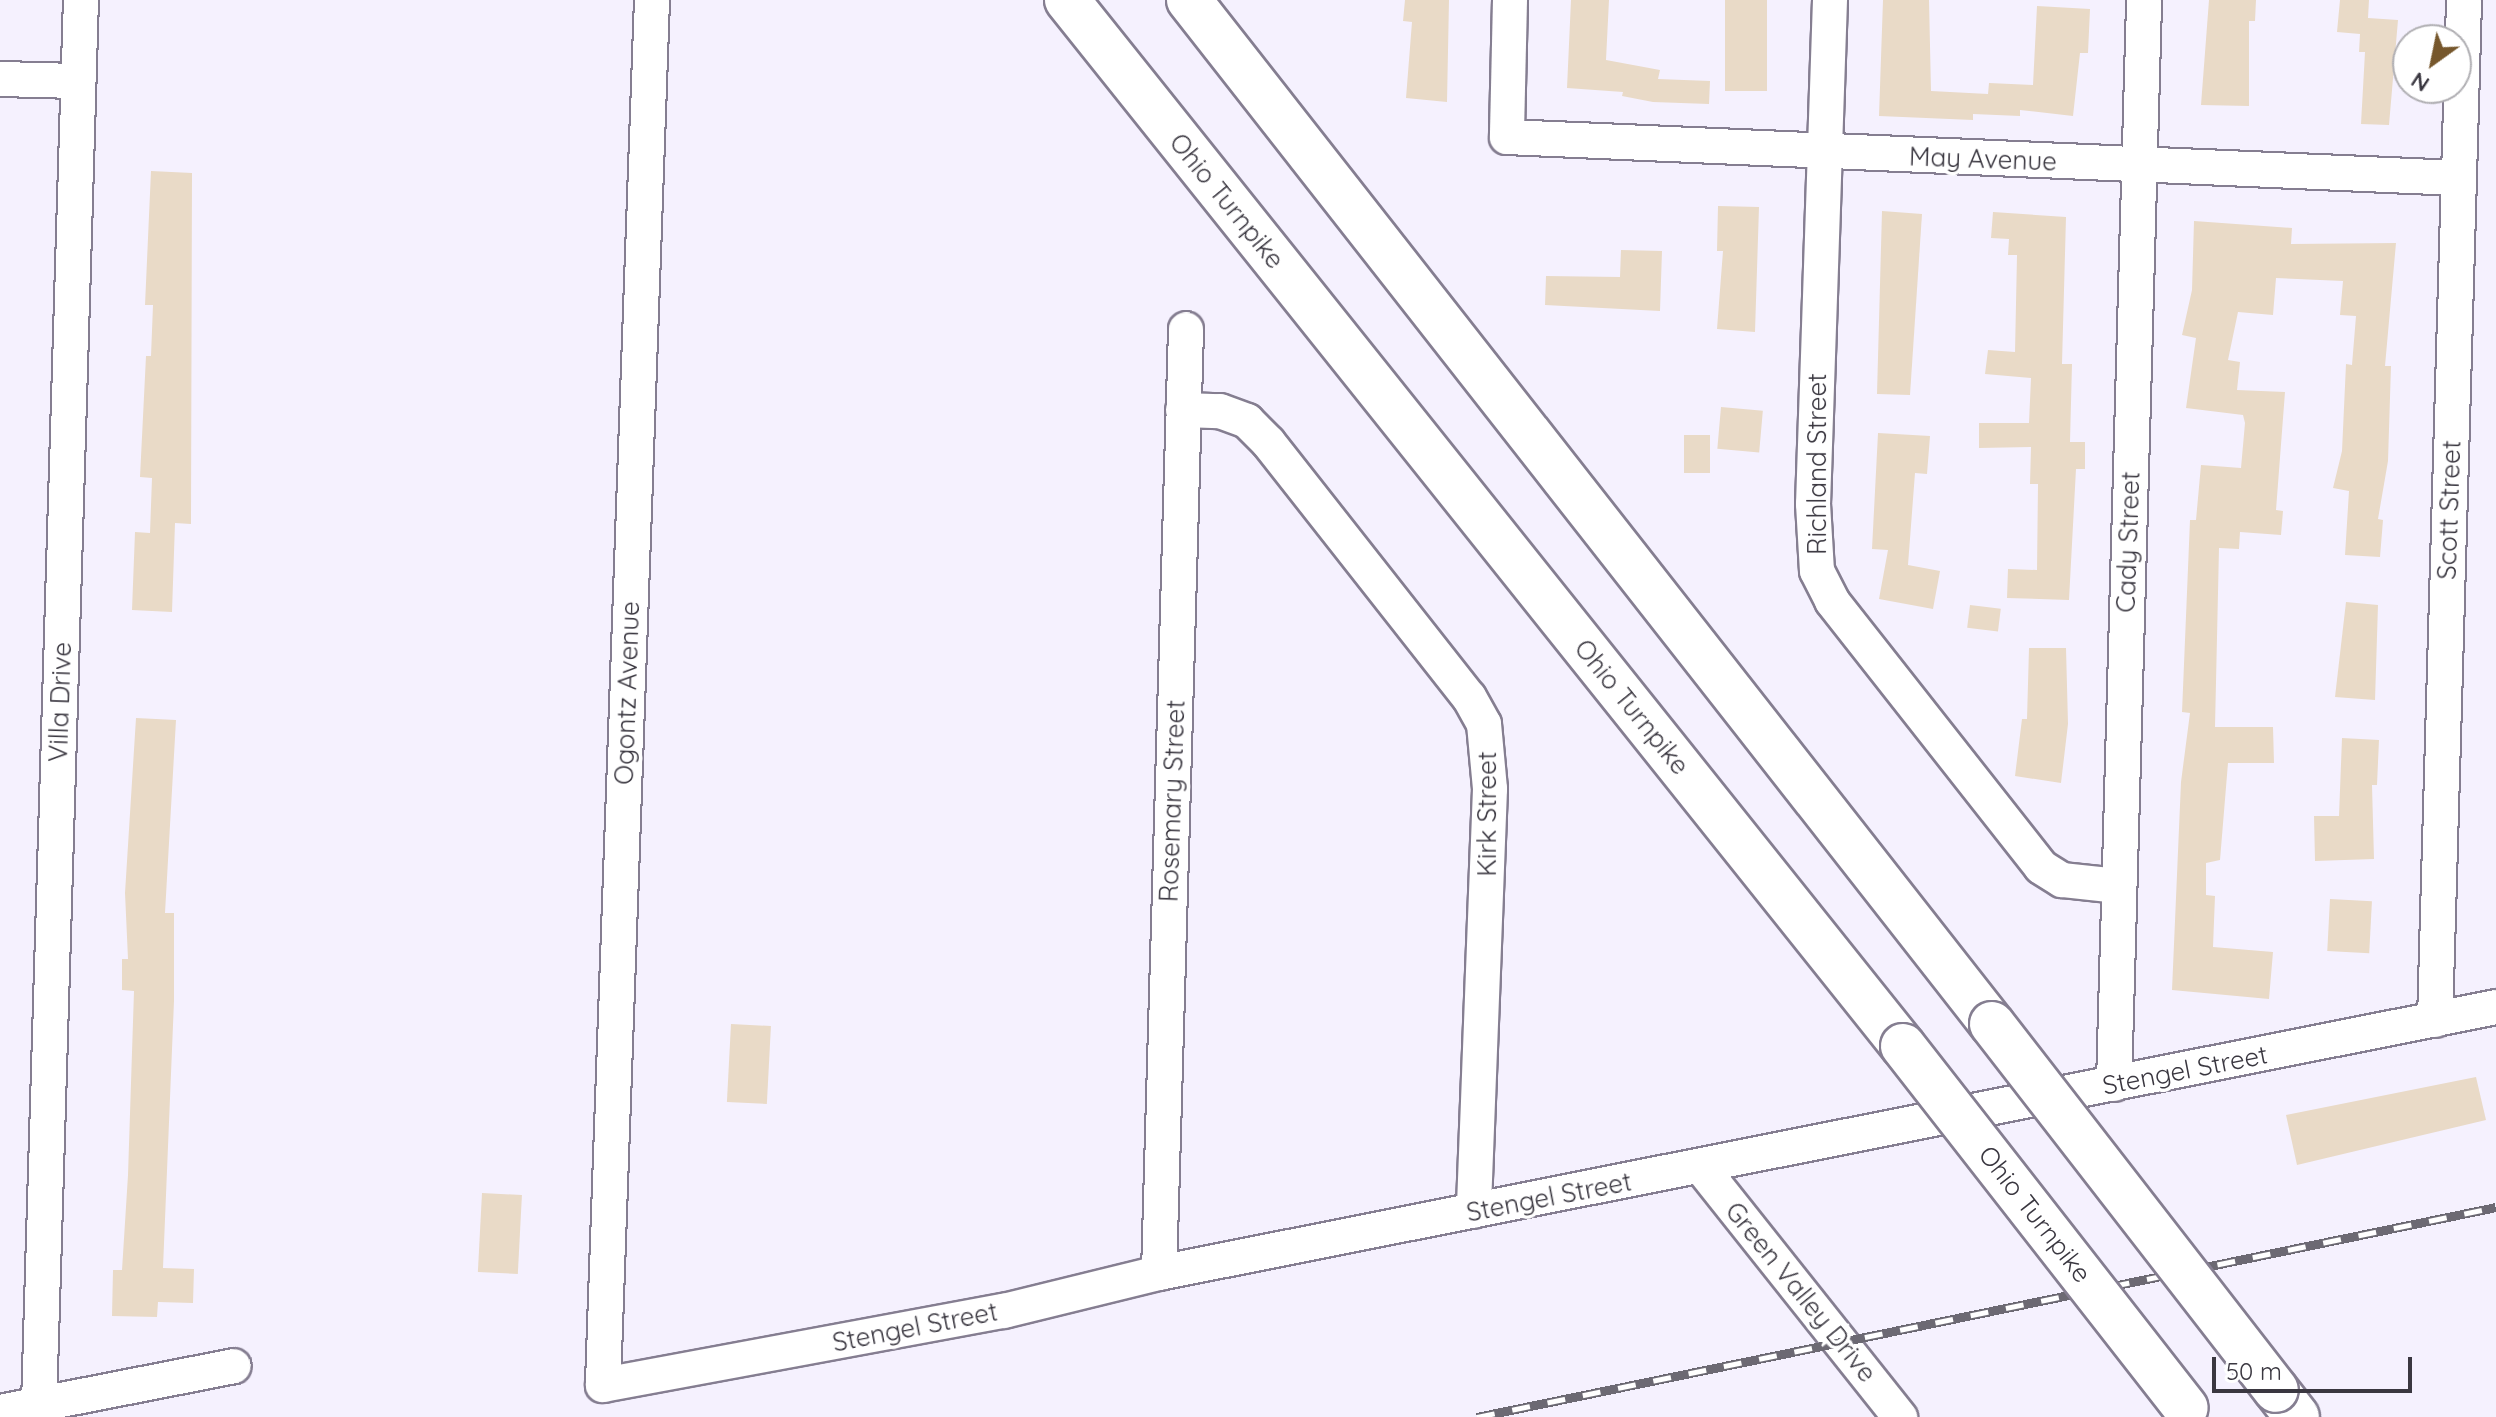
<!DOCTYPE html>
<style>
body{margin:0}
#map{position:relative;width:2496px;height:1417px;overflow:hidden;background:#f5f1fe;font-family:Quicksand,sans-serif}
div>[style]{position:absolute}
.building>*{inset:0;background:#e9dac7;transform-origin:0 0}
.roads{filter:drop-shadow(2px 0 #857e91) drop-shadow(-2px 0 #857e91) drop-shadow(0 2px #857e91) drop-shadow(0 -2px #857e91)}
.minor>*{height:34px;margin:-17px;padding:0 17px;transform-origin:17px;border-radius:17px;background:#fff}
.highway>*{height:44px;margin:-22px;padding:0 22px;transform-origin:22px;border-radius:22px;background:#fff}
.rail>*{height:9px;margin-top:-4.5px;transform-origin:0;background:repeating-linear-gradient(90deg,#fff 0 18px,#6c6973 0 36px);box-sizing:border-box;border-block:2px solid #6c6973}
.bridges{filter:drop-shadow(2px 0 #857e91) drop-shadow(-2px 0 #857e91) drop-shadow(0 2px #857e91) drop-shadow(0 -2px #857e91)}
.highway-bridge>*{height:44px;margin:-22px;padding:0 22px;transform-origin:22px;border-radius:22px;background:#fff}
span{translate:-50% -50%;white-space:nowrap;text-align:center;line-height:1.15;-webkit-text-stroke:7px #fff;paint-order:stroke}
.street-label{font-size:26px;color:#3a3740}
.north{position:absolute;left:2392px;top:24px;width:80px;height:80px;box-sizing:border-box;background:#fff;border:2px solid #b0afb3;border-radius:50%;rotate:213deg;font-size:22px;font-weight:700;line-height:32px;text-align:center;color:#3a3740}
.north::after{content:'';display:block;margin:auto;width:28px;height:36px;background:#76572c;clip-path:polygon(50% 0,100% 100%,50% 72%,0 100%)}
.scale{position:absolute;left:2212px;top:1357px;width:200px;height:36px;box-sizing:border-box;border:4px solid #3a3740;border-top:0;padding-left:10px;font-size:24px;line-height:28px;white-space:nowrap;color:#3a3740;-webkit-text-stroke:6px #fff;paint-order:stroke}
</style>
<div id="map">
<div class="building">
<i style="clip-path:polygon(1405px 0,1449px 0,1447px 102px,1406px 98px,1412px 22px,1403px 21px)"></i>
<i style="clip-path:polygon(1571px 0,1609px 0,1606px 60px,1660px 70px,1658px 79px,1710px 81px,1709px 104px,1653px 102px,1622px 96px,1623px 92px,1567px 88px)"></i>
<i style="left:1725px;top:0;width:42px;height:91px"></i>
<i style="clip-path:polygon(1883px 0,1929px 0,1931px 91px,1988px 94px,1989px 83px,2033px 85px,2037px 6px,2090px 9px,2088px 53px,2080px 53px,2073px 116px,2020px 110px,2020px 116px,1973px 114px,1973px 120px,1879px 116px)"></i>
<i style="clip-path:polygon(2209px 0,2256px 0,2255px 21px,2249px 21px,2249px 106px,2201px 105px)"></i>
<i style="clip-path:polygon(2340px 0,2369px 0,2368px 18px,2398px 20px,2389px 125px,2361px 124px,2365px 52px,2359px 52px,2360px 34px,2337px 32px)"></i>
<i style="clip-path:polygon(151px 171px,192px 173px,191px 524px,175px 523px,172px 612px,132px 610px,135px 532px,150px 533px,152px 478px,140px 477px,146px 356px,151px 356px,153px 305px,145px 305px)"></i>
<i style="clip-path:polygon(1718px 206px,1759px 207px,1755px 332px,1717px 329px,1723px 251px,1717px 251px)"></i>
<i style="clip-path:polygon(1882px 211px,1922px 214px,1910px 395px,1877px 394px)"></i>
<i style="clip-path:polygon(1993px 212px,2066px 217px,2062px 364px,2072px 364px,2070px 442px,2085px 442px,2085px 469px,2076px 469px,2069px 600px,2007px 598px,2008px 569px,2037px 570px,2038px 484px,2030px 484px,2031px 447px,1979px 448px,1979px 423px,2029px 423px,2031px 378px,1985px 374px,1988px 350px,2015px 352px,2017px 255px,2008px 255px,2009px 239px,1991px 238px)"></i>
<i style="clip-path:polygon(2194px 221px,2292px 228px,2291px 244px,2396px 243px,2385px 366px,2391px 366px,2388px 461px,2378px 519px,2383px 520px,2380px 557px,2345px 555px,2349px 491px,2333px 488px,2342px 451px,2346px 364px,2352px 365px,2356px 316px,2340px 315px,2343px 281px,2276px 278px,2273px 315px,2238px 312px,2228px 360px,2240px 362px,2237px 390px,2285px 392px,2276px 510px,2283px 511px,2281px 535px,2240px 532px,2239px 549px,2219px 548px,2215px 727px,2273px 727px,2274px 763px,2228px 763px,2220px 860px,2206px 863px,2206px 895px,2215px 896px,2213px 947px,2273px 952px,2269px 999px,2172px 990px,2181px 782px,2190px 713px,2182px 712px,2190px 520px,2196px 520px,2201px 465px,2241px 468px,2245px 423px,2243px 415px,2186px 408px,2196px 338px,2182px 335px,2192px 290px)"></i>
<i style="clip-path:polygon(1621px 250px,1662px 251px,1660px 311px,1545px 305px,1546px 276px,1620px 277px)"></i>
<i style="left:1721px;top:407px;width:42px;height:42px;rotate:5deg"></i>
<i style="clip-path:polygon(1878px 433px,1930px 436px,1927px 474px,1915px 473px,1908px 565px,1940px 571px,1933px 609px,1879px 599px,1888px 550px,1872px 549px)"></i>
<i style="left:1684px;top:435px;width:26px;height:38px"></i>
<i style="clip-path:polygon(2346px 602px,2378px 605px,2375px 700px,2335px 697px)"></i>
<i style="left:1970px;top:605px;width:31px;height:23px;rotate:7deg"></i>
<i style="clip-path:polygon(2029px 648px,2066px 648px,2068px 724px,2061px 783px,2015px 776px,2022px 719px,2027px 719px)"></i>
<i style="clip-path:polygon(136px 718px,176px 720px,165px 913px,174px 913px,174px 1001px,163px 1268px,194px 1269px,193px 1303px,158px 1302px,157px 1317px,112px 1316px,113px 1270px,122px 1270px,128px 1175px,134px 991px,122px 990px,122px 959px,128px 959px,125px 893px)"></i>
<i style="clip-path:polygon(2342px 738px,2379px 740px,2377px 785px,2372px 785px,2374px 859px,2315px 861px,2314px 816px,2339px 816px)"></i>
<i style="left:2330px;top:899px;width:42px;height:52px;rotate:3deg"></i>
<i style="left:731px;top:1024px;width:40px;height:78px;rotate:3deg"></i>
<i style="clip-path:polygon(2476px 1077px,2486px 1120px,2297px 1165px,2286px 1115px)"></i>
<i style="left:482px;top:1193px;width:40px;height:79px;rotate:3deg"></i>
</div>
<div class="roads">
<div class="minor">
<i style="left:652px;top:0;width:1386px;rotate:92.03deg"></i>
<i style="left:603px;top:1385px;width:408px;rotate:-10.5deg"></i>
<i style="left:1004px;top:1311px;width:160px;rotate:-13.8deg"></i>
<i style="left:1159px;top:1273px;width:1363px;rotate:-11.25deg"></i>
<i style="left:1510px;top:0;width:137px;rotate:91.3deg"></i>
<i style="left:1507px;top:137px;width:952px;rotate:2.47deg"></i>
<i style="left:1830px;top:0;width:504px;rotate:91.93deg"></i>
<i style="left:1813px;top:504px;width:67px;rotate:86.6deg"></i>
<i style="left:1817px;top:571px;width:34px;rotate:63deg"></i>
<i style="left:1832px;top:601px;width:338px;rotate:51.8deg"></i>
<i style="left:2041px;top:867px;width:25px;rotate:32deg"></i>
<i style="left:2062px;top:880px;width:56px;rotate:6.1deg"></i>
<i style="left:0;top:79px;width:78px;rotate:1.5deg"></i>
<i style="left:1183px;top:410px;width:37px;rotate:2deg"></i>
<i style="left:1220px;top:411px;width:29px;rotate:20deg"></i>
<i style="left:1247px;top:421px;width:30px;rotate:45deg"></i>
<i style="left:1268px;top:442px;width:325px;rotate:51.8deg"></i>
<i style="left:1469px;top:697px;width:31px;rotate:61deg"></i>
<i style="left:1484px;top:724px;width:65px;rotate:84.7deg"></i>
<i style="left:1490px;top:789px;width:422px;rotate:92.2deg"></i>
<i style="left:2435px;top:1020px;width:1020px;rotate:-88.37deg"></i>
<i style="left:2114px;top:1084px;width:1084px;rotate:-88.41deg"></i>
<i style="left:1701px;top:1167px;width:320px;rotate:51.5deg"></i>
<i style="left:1159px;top:1273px;width:944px;rotate:-88.36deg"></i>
<i style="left:39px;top:1405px;width:1406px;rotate:-88.29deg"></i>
<i style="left:0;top:1412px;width:238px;rotate:-11.1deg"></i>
</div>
<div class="highway">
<i style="left:1067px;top:0;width:1339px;rotate:51.37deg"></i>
<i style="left:1189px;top:0;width:1301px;rotate:51.9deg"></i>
<i style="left:2276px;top:1390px;width:34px;rotate:52deg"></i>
</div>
</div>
<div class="rail">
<i style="left:1477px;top:1417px;width:1040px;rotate:-11.64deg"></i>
</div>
<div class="bridges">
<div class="highway-bridge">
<i style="left:1992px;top:1024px;width:463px;rotate:52.2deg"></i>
<i style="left:1903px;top:1046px;width:459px;rotate:52deg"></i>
</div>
</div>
<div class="street-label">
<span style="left:1983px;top:159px;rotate:2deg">May Avenue</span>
<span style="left:1227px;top:201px;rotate:51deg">Ohio Turnpike</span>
<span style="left:1817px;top:464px;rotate:-90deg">Richland Street</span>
<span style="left:2449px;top:510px;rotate:-88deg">Scott Street</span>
<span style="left:2128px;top:542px;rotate:-88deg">Cady Street</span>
<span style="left:627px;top:693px;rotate:-88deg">Ogontz Avenue</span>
<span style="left:60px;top:702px;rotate:-88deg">Villa Drive</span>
<span style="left:1632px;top:707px;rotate:51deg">Ohio Turnpike</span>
<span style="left:1172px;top:801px;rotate:-88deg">Rosemary Street</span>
<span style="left:1487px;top:814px;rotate:-90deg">Kirk Street</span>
<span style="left:2185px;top:1070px;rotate:-11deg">Stengel Street</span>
<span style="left:1549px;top:1197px;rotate:-11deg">Stengel Street</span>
<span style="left:2035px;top:1214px;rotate:52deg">Ohio Turnpike</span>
<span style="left:1801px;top:1292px;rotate:51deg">Green Valley Drive</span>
<span style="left:915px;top:1327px;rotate:-11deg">Stengel Street</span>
</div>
<div class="north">N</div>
<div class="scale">50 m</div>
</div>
